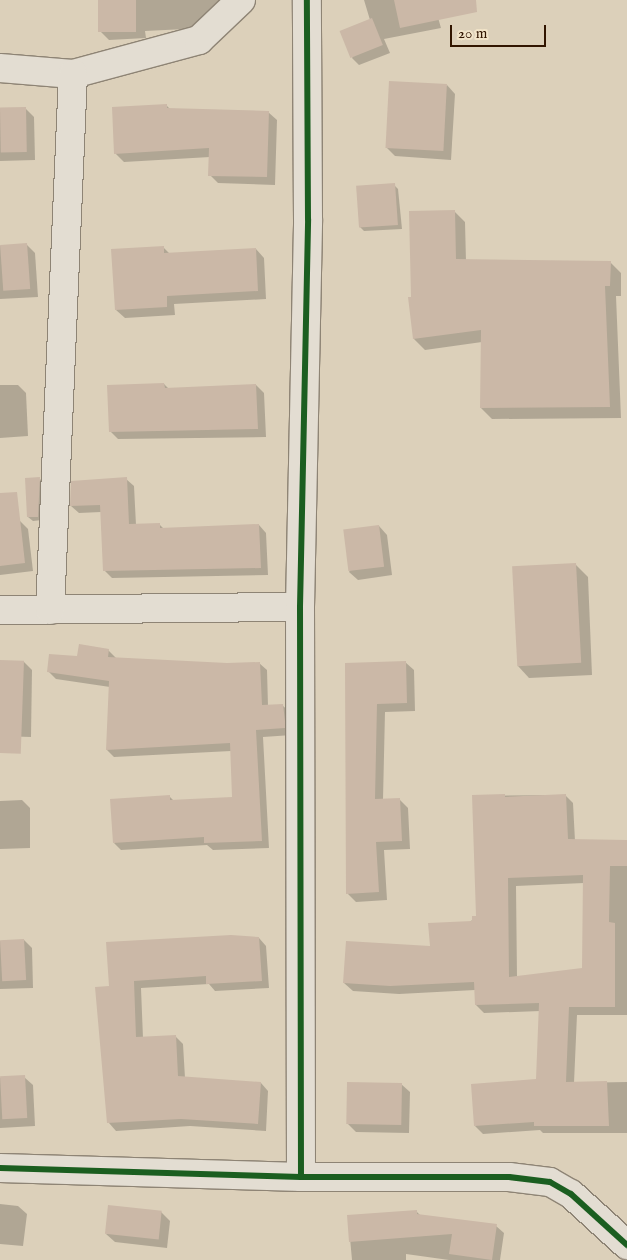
<!DOCTYPE html>
<style>
body{margin:0}
#map{position:relative;width:627px;height:1260px;overflow:hidden;background:#dcd0ba;font-family:"IM FELL English",serif}
div>[style]{position:absolute}
.shadow>*{inset:0;background:#0003}
.building>*{inset:0;background:#cbb8a7;transform-origin:0 0}
.roads{filter:drop-shadow(1px 0 #8e8475) drop-shadow(-1px 0 #8e8475) drop-shadow(0 1px #8e8475) drop-shadow(0 -1px #8e8475)}
.minor>*{height:28px;margin:-14px;padding:0 14px;transform-origin:14px;border-radius:14px;background:#e3ddd2}
.cycleway>*{height:6px;margin:-3px;padding:0 3px;transform-origin:3px;border-radius:3px;background:#1b5e20}
span{translate:-50% -50%;white-space:nowrap;text-align:center;line-height:1.15;-webkit-text-stroke:4px #f2e4c8;paint-order:stroke}
.scale{position:absolute;left:450px;top:25px;width:96px;height:22px;box-sizing:border-box;border:2px solid #311500;border-top:0;padding-left:6px;font-size:15px;line-height:18px;white-space:nowrap;color:#311500;-webkit-text-stroke:4px #f2e4c8;paint-order:stroke}
</style>
<div id="map">
<div class="shadow">
<i style="clip-path:polygon(99px 0,221px 0,206px 28px,145px 31px,146px 38px,109px 40px,101px 32px)"></i>
<i style="clip-path:polygon(364px 0,433px 0,441px 28px,384px 39px,390px 53px,359px 65px,352px 58px,370px 20px)"></i>
<i style="clip-path:polygon(447px 85px,455px 94px,451px 160px,395px 156px,387px 148px)"></i>
<i style="clip-path:polygon(166px 105px,170px 109px,268px 112px,277px 120px,275px 185px,218px 183px,210px 175px,210px 157px,124px 162px,115px 153px)"></i>
<i style="clip-path:polygon(25px 108px,34px 117px,35px 160px,0 161px,0 109px)"></i>
<i style="clip-path:polygon(394px 185px,398px 189px,402px 229px,364px 231px,360px 227px)"></i>
<i style="clip-path:polygon(454px 211px,465px 222px,466px 261px,610px 262px,621px 273px,621px 296px,616px 296px,621px 418px,492px 419px,481px 408px,482px 342px,425px 350px,414px 339px,412px 298px)"></i>
<i style="clip-path:polygon(27px 245px,35px 253px,38px 297px,0 299px,0 246px)"></i>
<i style="clip-path:polygon(163px 247px,170px 254px,256px 249px,264px 258px,266px 299px,174px 304px,175px 315px,125px 318px,116px 310px)"></i>
<i style="clip-path:polygon(164px 384px,169px 389px,256px 385px,264px 393px,266px 437px,118px 439px,110px 431px)"></i>
<i style="clip-path:polygon(0 385px,18px 385px,26px 393px,28px 436px,0 438px)"></i>
<i style="clip-path:polygon(40px 479px,44px 483px,42px 520px,33px 521px,28px 517px)"></i>
<i style="clip-path:polygon(126px 479px,134px 486px,136px 525px,159px 524px,164px 529px,259px 525px,266px 533px,268px 575px,112px 578px,104px 570px,101px 512px,79px 513px,71px 506px)"></i>
<i style="clip-path:polygon(20px 521px,28px 529px,33px 571px,0 575px,0 523px)"></i>
<i style="clip-path:polygon(379px 526px,387px 535px,392px 575px,358px 580px,349px 572px)"></i>
<i style="clip-path:polygon(576px 565px,588px 577px,592px 675px,529px 678px,518px 666px)"></i>
<i style="clip-path:polygon(108px 650px,116px 658px,227px 665px,259px 663px,267px 670px,268px 706px,283px 706px,291px 713px,292px 735px,263px 737px,269px 848px,213px 850px,207px 845px,121px 850px,114px 843px,170px 797px,174px 801px,233px 798px,231px 751px,114px 757px,107px 750px,110px 687px,56px 679px,49px 672px,78px 657px)"></i>
<i style="clip-path:polygon(0 662px,24px 662px,32px 670px,31px 737px,0 736px)"></i>
<i style="clip-path:polygon(405px 662px,414px 670px,415px 711px,385px 712px,383px 800px,400px 800px,408px 808px,410px 849px,384px 850px,387px 900px,356px 902px,348px 894px,347px 665px)"></i>
<i style="clip-path:polygon(evenodd,565px 795px,573px 803px,575px 841px,627px 841px,627px 1015px,577px 1015px,574px 1083px,627px 1082px,627px 1133px,543px 1133px,540px 1130px,483px 1134px,475px 1126px,537px 1080px,540px 1011px,484px 1013px,476px 1005px,475px 990px,399px 994px,353px 991px,344px 983px,431px 947px,477px 917px,473px 796px,565px 795px,584px 883px,583px 969px,517px 977px,516px 886px,584px 883px)"></i>
<i style="clip-path:polygon(22px 800px,30px 808px,30px 848px,0 849px,0 801px)"></i>
<i style="clip-path:polygon(259px 938px,266px 946px,269px 988px,215px 991px,209px 984px,141px 988px,143px 1038px,175px 1036px,183px 1044px,185px 1078px,261px 1083px,268px 1091px,266px 1131px,190px 1126px,116px 1131px,109px 1123px,110px 987px)"></i>
<i style="clip-path:polygon(24px 940px,32px 948px,33px 988px,0 989px,0 941px)"></i>
<i style="clip-path:polygon(24px 1077px,33px 1085px,35px 1126px,0 1128px,0 1078px)"></i>
<i style="clip-path:polygon(401px 1084px,410px 1092px,409px 1133px,356px 1132px,348px 1124px)"></i>
<i style="clip-path:polygon(0 1204px,18px 1206px,27px 1214px,23px 1246px,0 1244px)"></i>
<i style="clip-path:polygon(416px 1211px,421px 1216px,496px 1226px,504px 1233px,500px 1260px,449px 1260px,406px 1254px,406px 1260px,352px 1260px,348px 1216px)"></i>
<i style="clip-path:polygon(161px 1212px,170px 1221px,167px 1248px,115px 1242px,106px 1234px)"></i>
</div>
<div class="building">
<i style="left:98px;top:0;width:38px;height:32px"></i>
<i style="clip-path:polygon(394px 0,476px 0,477px 12px,400px 28px)"></i>
<i style="left:372px;top:18px;width:29px;height:35px;rotate:68deg"></i>
<i style="left:389px;top:81px;width:58px;height:67px;rotate:3deg"></i>
<i style="clip-path:polygon(167px 104px,167px 108px,269px 111px,267px 177px,208px 176px,209px 148px,114px 154px,112px 107px)"></i>
<i style="left:26px;top:107px;width:45px;height:26px;rotate:89deg"></i>
<i style="left:395px;top:183px;width:42px;height:39px;rotate:86deg"></i>
<i style="clip-path:polygon(455px 210px,456px 259px,611px 261px,610px 286px,605px 286px,610px 407px,480px 408px,481px 330px,413px 339px,408px 297px,411px 297px,409px 211px)"></i>
<i style="left:27px;top:243px;width:46px;height:27px;rotate:86deg"></i>
<i style="clip-path:polygon(164px 246px,164px 253px,256px 248px,258px 291px,167px 296px,167px 307px,115px 310px,111px 249px)"></i>
<i style="clip-path:polygon(164px 383px,165px 388px,256px 384px,258px 429px,109px 432px,107px 385px)"></i>
<i style="clip-path:polygon(40px 477px,38px 517px,27px 517px,25px 478px)"></i>
<i style="clip-path:polygon(127px 477px,129px 524px,160px 523px,160px 528px,259px 524px,261px 568px,103px 571px,100px 505px,70px 506px,71px 481px)"></i>
<i style="clip-path:polygon(17px 492px,25px 563px,0 566px,0 493px)"></i>
<i style="left:379px;top:525px;width:42px;height:36px;rotate:83deg"></i>
<i style="left:576px;top:563px;width:100px;height:64px;rotate:87deg"></i>
<i style="clip-path:polygon(79px 644px,109px 649px,108px 657px,227px 663px,260px 662px,262px 705px,283px 704px,285px 721px,285px 728px,256px 730px,262px 841px,204px 843px,204px 837px,113px 843px,110px 799px,170px 795px,170px 800px,232px 797px,230px 743px,106px 750px,109px 681px,47px 672px,49px 654px,77px 656px)"></i>
<i style="left:0;top:660px;width:24px;height:93px;rotate:2deg"></i>
<i style="clip-path:polygon(406px 661px,407px 703px,377px 704px,375px 799px,400px 798px,402px 841px,376px 842px,379px 892px,346px 894px,345px 663px)"></i>
<i style="clip-path:polygon(evenodd,505px 794px,505px 797px,566px 794px,568px 839px,627px 840px,627px 866px,610px 866px,609px 922px,615px 923px,615px 1007px,569px 1007px,566px 1082px,607px 1081px,609px 1126px,534px 1126px,534px 1122px,474px 1126px,471px 1084px,536px 1079px,539px 1003px,475px 1005px,474px 982px,390px 986px,343px 983px,346px 941px,430px 946px,428px 923px,472px 921px,472px 916px,476px 916px,472px 795px,505px 794px,583px 875px,582px 968px,509px 977px,508px 878px,583px 875px)"></i>
<i style="clip-path:polygon(231px 935px,259px 937px,262px 981px,206px 984px,206px 976px,134px 981px,136px 1037px,176px 1035px,178px 1076px,261px 1082px,258px 1124px,181px 1119px,107px 1123px,95px 987px,109px 986px,106px 942px)"></i>
<i style="left:24px;top:939px;width:41px;height:24px;rotate:87deg"></i>
<i style="left:25px;top:1075px;width:43px;height:25px;rotate:87deg"></i>
<i style="left:347px;top:1082px;width:55px;height:42px;rotate:1deg"></i>
<i style="left:108px;top:1205px;width:54px;height:29px;rotate:6deg"></i>
<i style="clip-path:polygon(417px 1210px,417px 1214px,497px 1224px,492px 1260px,449px 1254px,452px 1234px,349px 1242px,347px 1215px)"></i>
</div>
<div class="roads">
<div class="minor">
<i style="left:0;top:68px;width:73px;rotate:4.7deg"></i>
<i style="left:73px;top:74px;width:131px;rotate:-15.1deg"></i>
<i style="left:199px;top:40px;width:58px;rotate:-43.6deg"></i>
<i style="left:0;top:610px;width:300px;rotate:-0.6deg"></i>
<i style="left:50px;top:610px;width:536px;rotate:-87.54deg"></i>
<i style="left:0;top:1168px;width:301px;rotate:1.7deg"></i>
<i style="left:301px;top:1177px;width:208px"></i>
<i style="left:509px;top:1177px;width:41px;rotate:7deg"></i>
<i style="left:550px;top:1182px;width:24px;rotate:30deg"></i>
<i style="left:571px;top:1194px;width:76px;rotate:42.3deg"></i>
<i style="left:301px;top:1177px;width:570px;rotate:-90.1deg"></i>
<i style="left:300px;top:607px;width:388px;rotate:-88.8deg"></i>
<i style="left:308px;top:219px;width:219px;rotate:-90.3deg"></i>
</div>
</div>
<div class="cycleway">
<i style="left:0;top:1168px;width:301px;rotate:1.7deg"></i>
<i style="left:301px;top:1177px;width:208px"></i>
<i style="left:509px;top:1177px;width:41px;rotate:7deg"></i>
<i style="left:550px;top:1182px;width:24px;rotate:30deg"></i>
<i style="left:571px;top:1194px;width:76px;rotate:42.3deg"></i>
<i style="left:301px;top:1177px;width:570px;rotate:-90.1deg"></i>
<i style="left:300px;top:607px;width:388px;rotate:-88.8deg"></i>
<i style="left:308px;top:219px;width:219px;rotate:-90.3deg"></i>
</div>
<div class="scale">20 m</div>
</div>
